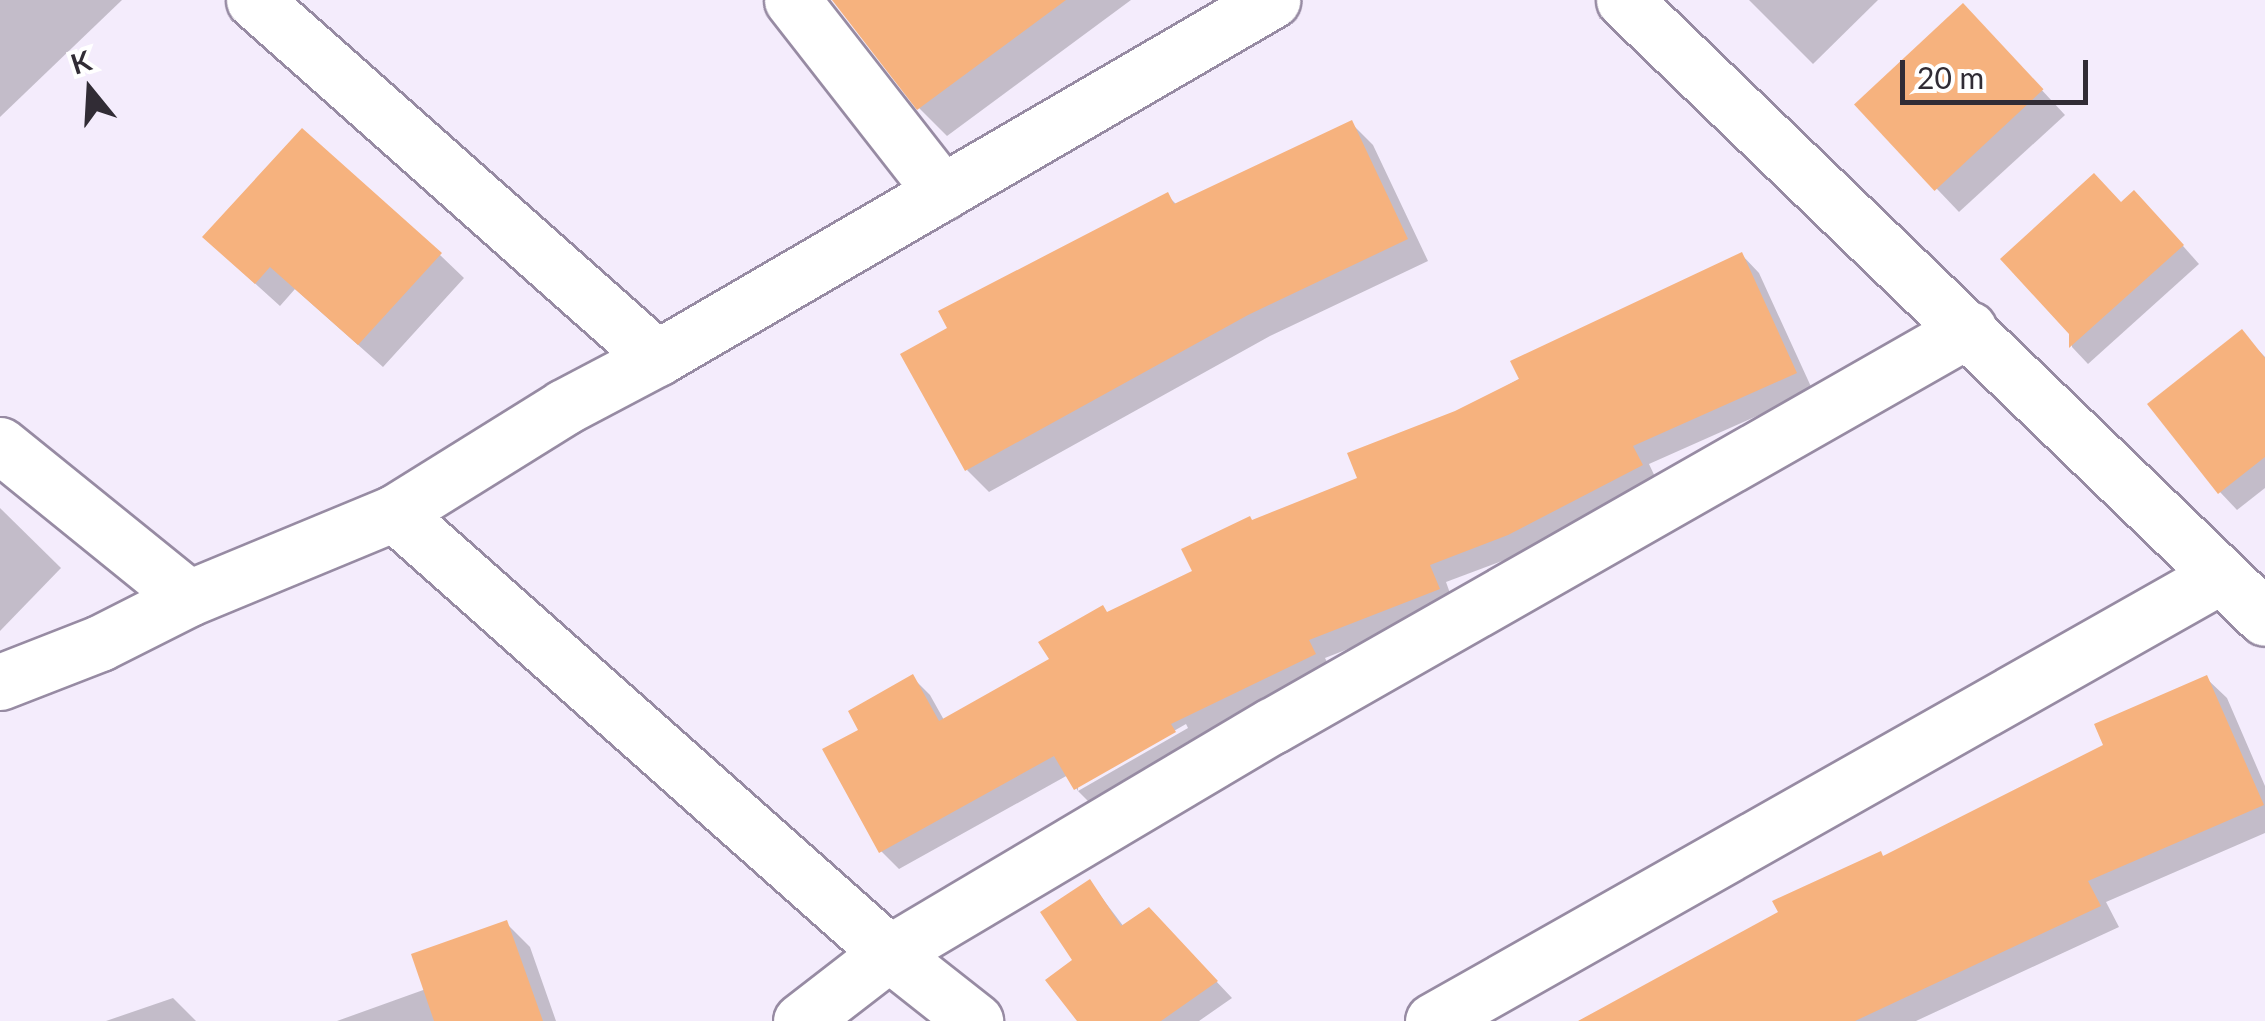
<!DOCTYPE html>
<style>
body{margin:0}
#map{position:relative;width:2265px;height:1021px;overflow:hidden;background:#f4ecfc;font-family:Lato,sans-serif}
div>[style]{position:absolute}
.shadow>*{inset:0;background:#0003}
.building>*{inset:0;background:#f6b27e;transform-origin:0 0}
.roads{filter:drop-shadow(2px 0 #978ba3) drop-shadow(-2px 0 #978ba3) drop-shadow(0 2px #978ba3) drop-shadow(0 -2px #978ba3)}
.minor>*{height:55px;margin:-27.5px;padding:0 27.5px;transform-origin:27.5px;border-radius:27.5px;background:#fff}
span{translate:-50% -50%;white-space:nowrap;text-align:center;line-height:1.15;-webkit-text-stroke:8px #fff;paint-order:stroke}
.north{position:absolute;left:40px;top:40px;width:100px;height:100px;-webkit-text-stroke:8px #fff;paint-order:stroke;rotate:342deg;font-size:28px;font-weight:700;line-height:40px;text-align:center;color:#312c35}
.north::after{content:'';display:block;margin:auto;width:35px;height:45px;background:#312c35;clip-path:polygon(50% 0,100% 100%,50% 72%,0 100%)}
.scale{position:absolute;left:1900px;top:60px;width:188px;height:45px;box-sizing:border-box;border:5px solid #312c35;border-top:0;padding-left:12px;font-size:30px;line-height:35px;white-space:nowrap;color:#312c35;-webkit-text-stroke:8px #fff;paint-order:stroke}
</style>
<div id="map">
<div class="shadow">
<i style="clip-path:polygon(0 0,122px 0,0 117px)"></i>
<i style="clip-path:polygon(835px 0,1131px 0,947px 136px,919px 108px)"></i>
<i style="clip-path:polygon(1749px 0,1878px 0,1813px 64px)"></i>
<i style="clip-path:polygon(1987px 31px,2065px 115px,1959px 212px,1857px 105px)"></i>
<i style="clip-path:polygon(1351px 123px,1373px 145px,1428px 261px,1270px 336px,989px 492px,967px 470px,1167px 195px,1177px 205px)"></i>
<i style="clip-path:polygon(2122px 205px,2152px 211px,2199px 264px,2088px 364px,2072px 347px,2072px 333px)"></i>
<i style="clip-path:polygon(440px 255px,464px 278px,383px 367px,295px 289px,280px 306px,230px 261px)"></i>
<i style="clip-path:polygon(1742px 255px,1759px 273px,1813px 391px,1649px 464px,1658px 483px,1526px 552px,1446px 582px,1455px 607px,1325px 658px,1332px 672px,1187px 742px,1192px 750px,1093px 806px,1078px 791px,1188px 728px,1186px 724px,1078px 786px,1078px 791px,1068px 775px,899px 869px,881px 851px,861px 731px,912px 677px,930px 695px,944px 720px,1052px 660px,1108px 614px,1196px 573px,1253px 522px,1360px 479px,1456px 414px)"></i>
<i style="clip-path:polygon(2242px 333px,2265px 357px,2265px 488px,2237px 510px,2220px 492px)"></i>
<i style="clip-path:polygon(0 508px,61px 568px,0 631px)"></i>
<i style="clip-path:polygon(2206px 678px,2227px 698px,2265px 786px,2265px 833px,2106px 902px,2119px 927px,1916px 1021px,1579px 1021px,2106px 746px)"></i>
<i style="clip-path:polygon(1090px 882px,1124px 927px,1164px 926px,1232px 998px,1199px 1021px,1080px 1021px,1076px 961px)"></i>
<i style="clip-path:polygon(506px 923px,530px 947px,556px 1021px,337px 1021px,426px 989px)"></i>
<i style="clip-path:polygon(173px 998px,196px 1021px,106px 1021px)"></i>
</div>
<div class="building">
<i style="clip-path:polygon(832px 0,1066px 0,917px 110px)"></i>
<i style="left:1963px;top:3px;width:118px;height:149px;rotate:47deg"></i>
<i style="clip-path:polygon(1352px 120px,1408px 239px,1248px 315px,965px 471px,900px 354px,947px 328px,938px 311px,1168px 192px,1174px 204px)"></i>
<i style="clip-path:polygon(302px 128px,442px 253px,358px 345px,270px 267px,255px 284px,202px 237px)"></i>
<i style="clip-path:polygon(2094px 173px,2121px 202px,2134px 190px,2184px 245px,2069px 348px,2069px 334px,2000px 259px)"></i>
<i style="clip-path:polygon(1742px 252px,1797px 373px,1633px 446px,1643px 465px,1508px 535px,1430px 565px,1440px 589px,1309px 640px,1316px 654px,1171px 724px,1176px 732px,1074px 790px,1054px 756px,879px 853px,822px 749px,858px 730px,848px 711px,913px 674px,939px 721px,1049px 659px,1038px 642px,1103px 605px,1107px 612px,1192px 571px,1181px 549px,1250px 516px,1252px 520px,1357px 478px,1347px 453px,1455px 411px,1519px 379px,1510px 361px)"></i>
<i style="clip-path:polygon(2242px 329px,2265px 358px,2265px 457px,2218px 494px,2147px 404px)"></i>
<i style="clip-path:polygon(2207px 675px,2264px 805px,2088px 881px,2101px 906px,1855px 1021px,1578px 1021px,1778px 912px,1772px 901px,1881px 851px,1883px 856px,2103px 745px,2094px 724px)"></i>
<i style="clip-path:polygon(1090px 879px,1121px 926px,1149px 907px,1218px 981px,1161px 1021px,1077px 1021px,1045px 980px,1072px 960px,1040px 912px)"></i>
<i style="clip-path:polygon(507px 920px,543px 1021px,434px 1021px,411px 954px)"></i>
</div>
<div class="roads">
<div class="minor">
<i style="left:254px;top:0;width:539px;rotate:41.62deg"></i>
<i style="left:792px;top:0;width:244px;rotate:52deg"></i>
<i style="left:1624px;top:0;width:890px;rotate:43.95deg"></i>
<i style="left:0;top:445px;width:243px;rotate:39deg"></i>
<i style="left:394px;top:513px;width:662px;rotate:41.63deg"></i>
<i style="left:889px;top:953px;width:110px;rotate:38.3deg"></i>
<i style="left:0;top:682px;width:107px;rotate:-21.3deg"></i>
<i style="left:100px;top:643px;width:100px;rotate:-26.8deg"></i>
<i style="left:189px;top:598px;width:222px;rotate:-22.5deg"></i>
<i style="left:394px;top:513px;width:200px;rotate:-31.9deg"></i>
<i style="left:564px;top:407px;width:105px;rotate:-27.8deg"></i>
<i style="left:657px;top:358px;width:712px;rotate:-30.2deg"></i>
<i style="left:801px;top:1021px;width:111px;rotate:-37.7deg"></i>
<i style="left:889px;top:953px;width:445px;rotate:-30.7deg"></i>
<i style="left:1272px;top:726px;width:802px;rotate:-29.67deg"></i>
<i style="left:1433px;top:1021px;width:904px;rotate:-29.49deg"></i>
</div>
</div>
<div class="north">K</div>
<div class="scale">20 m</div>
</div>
